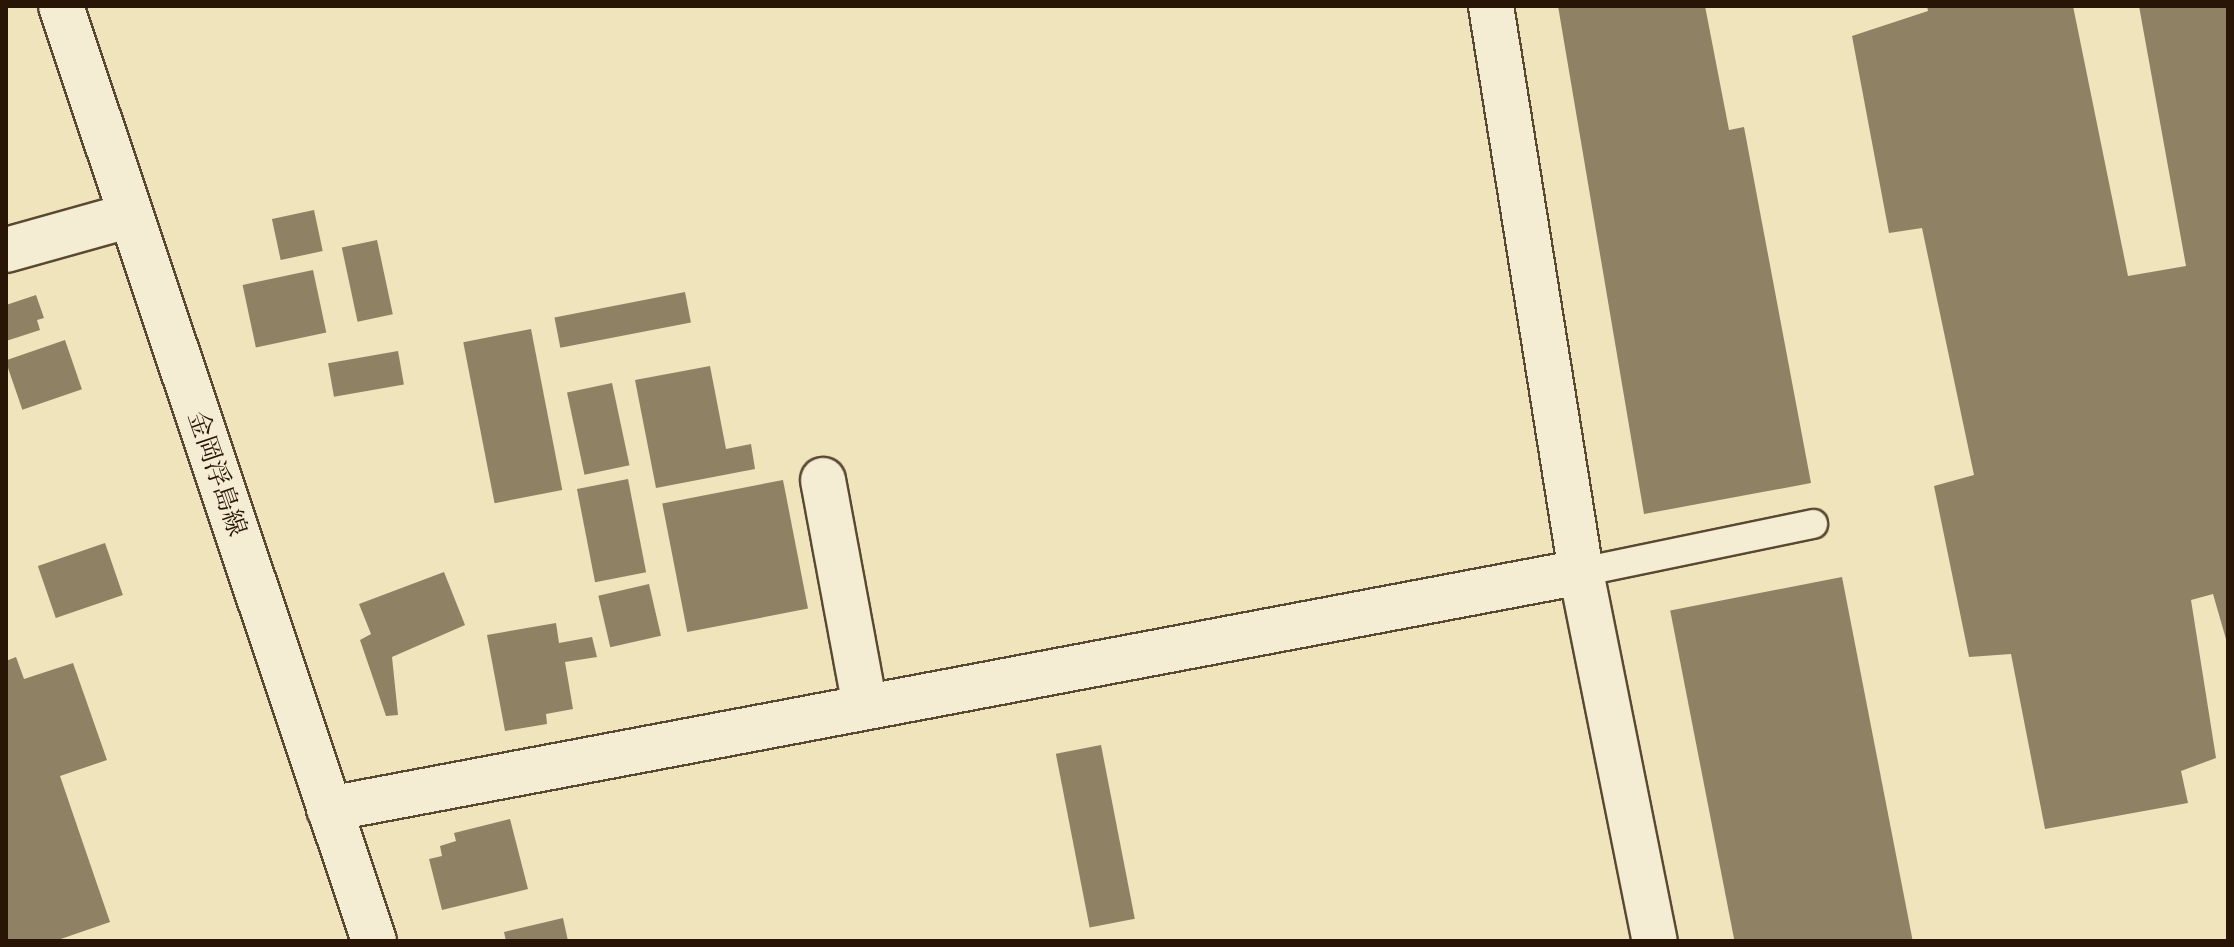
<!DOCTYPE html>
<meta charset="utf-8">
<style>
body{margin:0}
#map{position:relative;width:2234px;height:947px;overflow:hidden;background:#efe4bb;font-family:"IM FELL Double Pica","Noto Serif JP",serif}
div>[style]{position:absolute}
.building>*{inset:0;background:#8f8164;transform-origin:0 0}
.roads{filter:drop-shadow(2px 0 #5a4932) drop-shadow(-2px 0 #5a4932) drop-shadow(0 2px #5a4932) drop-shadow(0 -2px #5a4932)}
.lane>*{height:28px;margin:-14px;padding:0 14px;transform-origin:14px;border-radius:14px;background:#f5edd3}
.street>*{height:44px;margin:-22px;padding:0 22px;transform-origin:22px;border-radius:22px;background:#f5edd3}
.secondary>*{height:44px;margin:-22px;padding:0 22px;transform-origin:22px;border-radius:22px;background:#f5edd3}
span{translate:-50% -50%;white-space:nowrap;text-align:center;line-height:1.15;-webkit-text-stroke:8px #f5edd3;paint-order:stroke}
.street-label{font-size:26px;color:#281505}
.frame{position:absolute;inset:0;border:8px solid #281505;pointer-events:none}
</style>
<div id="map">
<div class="building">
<i style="clip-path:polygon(1558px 6px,1705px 6px,1729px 130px,1744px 127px,1811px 483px,1644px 514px)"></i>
<i style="clip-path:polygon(1927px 6px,2073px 6px,2128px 276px,2186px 266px,2139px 6px,2228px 6px,2228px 646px,2213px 594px,2191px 600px,2216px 758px,2181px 771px,2188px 803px,2045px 829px,2011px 654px,1969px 657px,1934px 486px,1974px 475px,1922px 228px,1889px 233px,1852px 36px,1928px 11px)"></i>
<i style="left:314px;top:210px;width:42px;height:43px;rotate:78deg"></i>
<i style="left:377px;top:240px;width:76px;height:36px;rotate:78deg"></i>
<i style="left:313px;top:270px;width:64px;height:72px;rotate:78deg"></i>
<i style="left:685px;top:292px;width:31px;height:133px;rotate:79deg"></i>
<i style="clip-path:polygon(36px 295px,44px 318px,37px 320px,40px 330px,6px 341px,6px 305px)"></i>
<i style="left:531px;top:329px;width:164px;height:69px;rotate:79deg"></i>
<i style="left:65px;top:340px;width:52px;height:63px;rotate:71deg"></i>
<i style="left:398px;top:351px;width:34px;height:71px;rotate:80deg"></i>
<i style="clip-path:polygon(710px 366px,726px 449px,751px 444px,755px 469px,656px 488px,635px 380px)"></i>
<i style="left:612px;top:383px;width:84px;height:46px;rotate:78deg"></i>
<i style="left:628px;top:479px;width:95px;height:52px;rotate:79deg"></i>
<i style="left:783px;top:480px;width:131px;height:123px;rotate:79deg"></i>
<i style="left:105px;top:543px;width:55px;height:71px;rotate:71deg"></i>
<i style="clip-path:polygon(444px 572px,465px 625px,392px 657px,398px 715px,386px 716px,360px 640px,371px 634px,359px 604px)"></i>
<i style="left:1842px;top:577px;width:371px;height:175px;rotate:79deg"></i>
<i style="left:649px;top:584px;width:53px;height:52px;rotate:77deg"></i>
<i style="clip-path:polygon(556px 623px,559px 643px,592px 637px,597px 657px,565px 662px,573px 709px,546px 714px,547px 724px,505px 731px,487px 635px)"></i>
<i style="clip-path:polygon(16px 657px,24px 679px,73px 663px,107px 760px,60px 776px,110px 922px,55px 941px,6px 941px,6px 661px)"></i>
<i style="left:1101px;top:745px;width:177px;height:46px;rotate:79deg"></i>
<i style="clip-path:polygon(510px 819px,528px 889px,442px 910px,429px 859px,442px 856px,440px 846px,456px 841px,454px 833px)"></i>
<i style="clip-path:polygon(563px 918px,568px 941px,506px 941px,504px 932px)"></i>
</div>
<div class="roads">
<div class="lane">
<i style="left:1581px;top:572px;width:237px;rotate:-11.7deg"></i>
</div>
<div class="street">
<i style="left:1491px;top:6px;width:573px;rotate:80.97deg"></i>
<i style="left:1581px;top:572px;width:376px;rotate:78.7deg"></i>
<i style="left:6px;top:250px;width:127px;rotate:-15.6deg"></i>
<i style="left:823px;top:480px;width:231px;rotate:79.5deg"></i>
<i style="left:329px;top:809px;width:1274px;rotate:-10.72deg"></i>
</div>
<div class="secondary">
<i style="left:61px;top:6px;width:986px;rotate:71.49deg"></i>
</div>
</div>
<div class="street-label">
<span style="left:216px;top:474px;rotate:71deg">金岡浮島線</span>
</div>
<div class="frame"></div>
</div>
